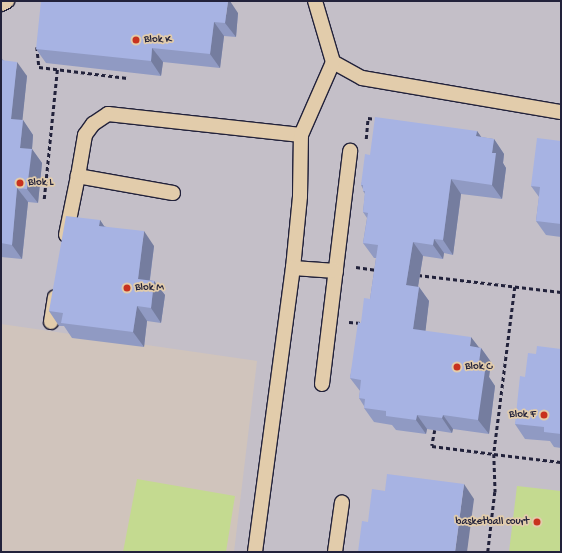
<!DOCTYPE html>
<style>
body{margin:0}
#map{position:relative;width:562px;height:553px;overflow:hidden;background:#d0c4bc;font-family:"Gochi Hand",sans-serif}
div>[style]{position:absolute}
.built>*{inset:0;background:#c4bfc8}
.green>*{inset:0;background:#c4da90}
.path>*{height:2.5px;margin-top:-1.25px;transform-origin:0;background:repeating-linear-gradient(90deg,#22223b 0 4px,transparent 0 7px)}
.roads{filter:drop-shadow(1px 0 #22223b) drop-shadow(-1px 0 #22223b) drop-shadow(0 1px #22223b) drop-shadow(0 -1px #22223b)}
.service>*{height:14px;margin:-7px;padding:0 7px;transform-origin:7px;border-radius:7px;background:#e2ccab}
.wall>*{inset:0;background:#909ac3}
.shaded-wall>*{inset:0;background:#757d9f}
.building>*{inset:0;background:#a7b3e3}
.dots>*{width:11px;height:11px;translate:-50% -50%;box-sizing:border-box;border:2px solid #e2ccab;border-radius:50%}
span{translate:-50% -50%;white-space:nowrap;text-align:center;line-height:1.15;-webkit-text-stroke:3.5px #e2ccab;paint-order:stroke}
.poi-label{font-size:11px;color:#22223b}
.left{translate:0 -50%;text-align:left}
.right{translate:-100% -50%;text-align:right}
.frame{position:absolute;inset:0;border:2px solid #22223b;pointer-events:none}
</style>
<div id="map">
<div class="built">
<i style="clip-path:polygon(1px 1px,561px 1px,561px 552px,234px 552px,257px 361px,1px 324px)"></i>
</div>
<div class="green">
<i style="clip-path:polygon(137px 479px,235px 496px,226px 552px,123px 552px)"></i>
<i style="clip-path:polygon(517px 486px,561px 491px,561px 552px,509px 552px)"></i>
</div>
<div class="path">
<i style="left:37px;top:47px;width:20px;rotate:84deg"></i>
<i style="left:39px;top:67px;width:89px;rotate:7.1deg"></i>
<i style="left:366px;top:139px;width:21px;rotate:-85deg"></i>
<i style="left:368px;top:118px;width:8px;rotate:7deg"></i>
<i style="left:44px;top:199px;width:130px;rotate:-84.2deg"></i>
<i style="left:356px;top:267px;width:21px;rotate:8deg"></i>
<i style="left:418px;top:275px;width:144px;rotate:6.8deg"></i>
<i style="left:515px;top:287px;width:168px;rotate:97.2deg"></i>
<i style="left:494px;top:454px;width:67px;rotate:6.8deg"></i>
<i style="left:349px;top:322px;width:12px;rotate:5deg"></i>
<i style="left:435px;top:430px;width:16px;rotate:101deg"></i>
<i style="left:432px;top:446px;width:63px;rotate:7.4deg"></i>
<i style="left:494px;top:454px;width:38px;rotate:88deg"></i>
<i style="left:495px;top:492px;width:60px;rotate:96.7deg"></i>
</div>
<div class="roads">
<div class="service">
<i style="left:1px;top:4px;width:7px;rotate:-27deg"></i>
<i style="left:333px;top:62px;width:33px;rotate:29deg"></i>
<i style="left:362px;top:78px;width:202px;rotate:9.7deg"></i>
<i style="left:173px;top:193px;width:97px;rotate:-169.9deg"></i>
<i style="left:78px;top:176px;width:42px;rotate:-80.3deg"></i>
<i style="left:85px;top:135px;width:14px;rotate:-54deg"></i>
<i style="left:93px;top:124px;width:18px;rotate:-34deg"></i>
<i style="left:108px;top:114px;width:194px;rotate:6.2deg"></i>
<i style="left:66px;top:235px;width:60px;rotate:-78.5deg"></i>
<i style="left:293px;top:268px;width:72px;rotate:-84.4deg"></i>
<i style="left:300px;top:196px;width:61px;rotate:-89.1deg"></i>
<i style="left:301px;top:135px;width:80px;rotate:-66.3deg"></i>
<i style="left:333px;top:62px;width:64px;rotate:-106.4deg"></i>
<i style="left:51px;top:322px;width:25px;rotate:-81deg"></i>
<i style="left:322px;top:384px;width:235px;rotate:-83.1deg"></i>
<i style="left:255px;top:552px;width:287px;rotate:-82.4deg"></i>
<i style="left:293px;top:268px;width:43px;rotate:4deg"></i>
<i style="left:335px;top:552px;width:50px;rotate:-82deg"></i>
</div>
</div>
<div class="wall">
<i style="clip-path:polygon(238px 13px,236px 37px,224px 36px,220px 68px,163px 62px,161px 76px,46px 63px,36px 49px)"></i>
<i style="clip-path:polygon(1px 57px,3px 60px,27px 76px,22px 120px,23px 120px,33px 135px,32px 149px,42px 163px,38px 203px,28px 202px,22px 259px,1px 257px)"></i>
<i style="clip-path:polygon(477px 131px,481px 137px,494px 139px,504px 154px,503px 163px,506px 168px,502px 199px,461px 194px,453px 255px,444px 253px,443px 259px,423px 256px,418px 286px,419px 287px,429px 301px,425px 331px,481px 348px,491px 362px,489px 377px,495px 386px,489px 434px,453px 429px,452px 433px,427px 429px,426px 434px,396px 430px,392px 425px,374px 422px,364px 408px,364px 406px,359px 398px,360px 391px,350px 378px,361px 323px,370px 299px,376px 258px,374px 258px,363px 243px,367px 218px,363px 212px,365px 194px,363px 191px,363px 189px,361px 185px,370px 155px)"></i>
<i style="clip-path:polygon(561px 141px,561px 237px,546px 235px,536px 221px,539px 197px,531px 186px)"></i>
<i style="clip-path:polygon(100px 220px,104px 226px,154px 246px,150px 280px,154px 281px,165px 295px,161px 323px,147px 321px,144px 347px,72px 338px,64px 326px,59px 326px,49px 311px)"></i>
<i style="clip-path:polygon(561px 349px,561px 448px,554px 447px,550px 441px,525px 439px,515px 424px,536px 354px)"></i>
</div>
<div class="shaded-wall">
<i style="clip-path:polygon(228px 1px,230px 1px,238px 13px,236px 37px,225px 23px)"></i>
<i style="clip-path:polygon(214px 22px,224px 36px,220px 68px,210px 54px)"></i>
<i style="clip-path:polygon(152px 48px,163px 62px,161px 76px,151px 61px)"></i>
<i style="clip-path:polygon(17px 62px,27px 76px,21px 134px,11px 119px)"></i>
<i style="clip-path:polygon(23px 120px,33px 135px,32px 149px,42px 163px,38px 203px,27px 189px,20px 148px)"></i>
<i style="clip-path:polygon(477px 131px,487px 145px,476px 136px)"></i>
<i style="clip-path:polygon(494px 139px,504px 154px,503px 163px,506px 168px,502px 199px,492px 185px,492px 153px)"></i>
<i style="clip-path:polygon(451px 179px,461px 194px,453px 255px,443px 240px)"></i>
<i style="clip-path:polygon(17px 188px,28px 202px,22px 259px,12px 245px)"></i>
<i style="clip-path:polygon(100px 220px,110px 235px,99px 226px)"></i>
<i style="clip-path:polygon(144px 231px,154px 246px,148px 293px,138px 279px)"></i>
<i style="clip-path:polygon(434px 239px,444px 253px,443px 259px,433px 245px)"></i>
<i style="clip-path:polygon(413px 242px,423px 256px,416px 299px,406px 285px)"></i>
<i style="clip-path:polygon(154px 281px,165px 295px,161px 323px,151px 308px)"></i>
<i style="clip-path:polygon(419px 287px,429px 301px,424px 344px,413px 329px)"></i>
<i style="clip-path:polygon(137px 306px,147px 321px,144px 347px,133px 332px)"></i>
<i style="clip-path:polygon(471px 337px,481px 350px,481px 348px,491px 362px,489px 377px,495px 386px,489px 434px,478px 420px,478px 370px,470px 346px)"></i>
<i style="clip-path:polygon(417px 415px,427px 429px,426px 434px,416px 420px)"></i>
<i style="clip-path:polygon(443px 415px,453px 429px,452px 433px,442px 418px)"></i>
<i style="clip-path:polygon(464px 484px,474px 499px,467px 552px,455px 552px)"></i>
</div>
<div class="building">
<i style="clip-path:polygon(41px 1px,228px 1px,225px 23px,214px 22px,210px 54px,152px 48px,151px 61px,36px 49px)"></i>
<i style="clip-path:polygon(1px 60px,17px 62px,11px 119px,23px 120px,20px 148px,32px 149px,27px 189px,17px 188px,12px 245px,1px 243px)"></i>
<i style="clip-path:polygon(375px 117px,477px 131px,476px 136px,494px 139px,492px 153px,496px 153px,492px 185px,451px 179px,443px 240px,434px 239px,433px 245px,413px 242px,406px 285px,419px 287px,413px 329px,471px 337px,470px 346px,481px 348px,478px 370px,485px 371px,478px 420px,443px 415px,442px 418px,417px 415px,416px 420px,386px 416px,386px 411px,364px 408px,365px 399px,359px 398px,361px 380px,350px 378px,358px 322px,361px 323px,364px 298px,370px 299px,378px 245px,363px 243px,368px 213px,363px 212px,365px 191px,363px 191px,363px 185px,361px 185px,365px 154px,370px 155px)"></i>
<i style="clip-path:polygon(537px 138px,561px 141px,561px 224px,536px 221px,540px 187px,531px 186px)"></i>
<i style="clip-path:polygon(66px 216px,100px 220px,99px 226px,144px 231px,138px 279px,154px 281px,151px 308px,137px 306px,133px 332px,61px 323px,63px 313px,49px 311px)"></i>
<i style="clip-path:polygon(537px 346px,561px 349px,561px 434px,544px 432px,544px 427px,515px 424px,520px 376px,525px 377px,528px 353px,536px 354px)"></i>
<i style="clip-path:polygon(387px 474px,464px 484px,455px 552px,358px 552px,362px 521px,368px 522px,372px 489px,385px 491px)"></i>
</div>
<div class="dots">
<i style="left:136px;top:40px;background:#c8321e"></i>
<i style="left:20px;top:183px;background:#c8321e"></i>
<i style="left:127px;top:288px;background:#c8321e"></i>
<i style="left:457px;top:367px;background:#c8321e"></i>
<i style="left:544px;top:415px;background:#c8321e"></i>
<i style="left:537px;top:522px;background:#c8321e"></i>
</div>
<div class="poi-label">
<span class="left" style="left:144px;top:40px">Blok K</span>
<span class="left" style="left:28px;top:183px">Blok L</span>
<span class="left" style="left:135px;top:288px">Blok M</span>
<span class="left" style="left:465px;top:367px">Blok C</span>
<span class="right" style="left:536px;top:415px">Blok F</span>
<span class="right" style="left:529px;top:522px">basketball court</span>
</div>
<div class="frame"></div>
</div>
